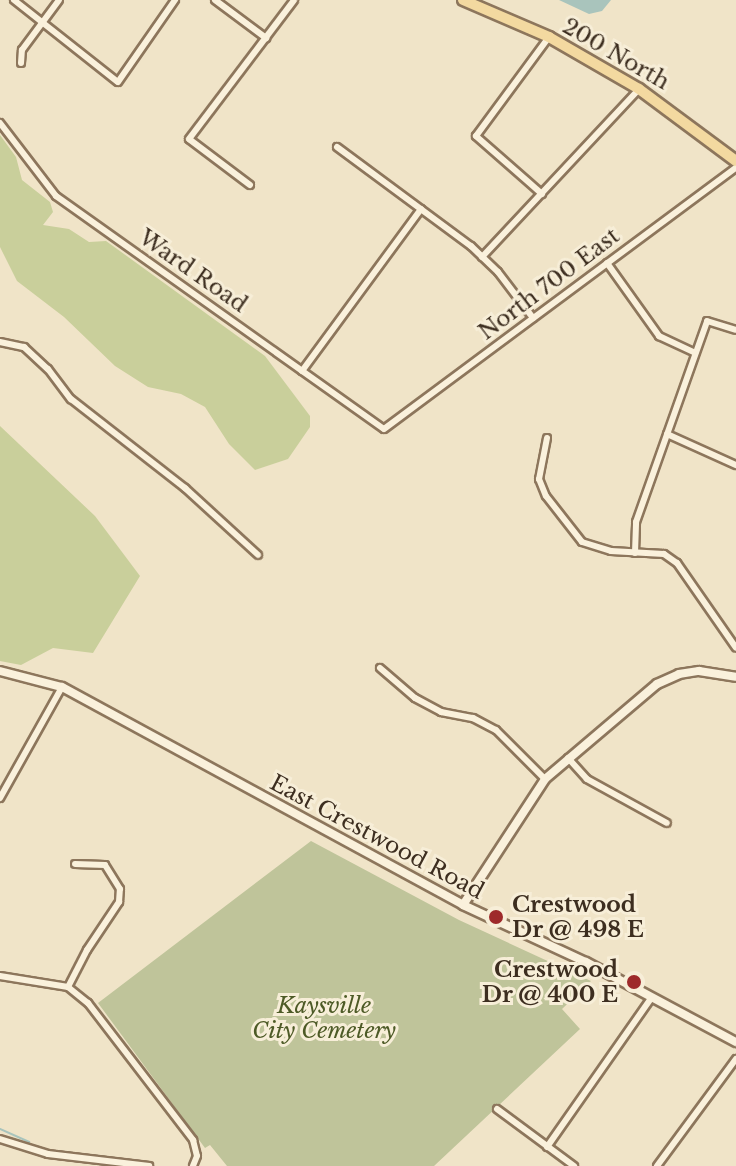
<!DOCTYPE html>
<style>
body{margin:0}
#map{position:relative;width:736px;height:1166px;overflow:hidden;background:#f0e4c8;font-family:"Libre Baskerville",serif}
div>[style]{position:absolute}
.green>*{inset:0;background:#c9cf9b}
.cemetery>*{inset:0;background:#bfc49a}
.water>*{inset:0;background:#a9c4bc}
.stream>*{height:2px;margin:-1px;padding:0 1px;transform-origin:1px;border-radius:1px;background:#a9c4bc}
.roads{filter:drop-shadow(2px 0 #8d765c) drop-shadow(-2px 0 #8d765c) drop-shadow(0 2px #8d765c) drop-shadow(0 -2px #8d765c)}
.minor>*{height:6px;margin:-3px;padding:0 3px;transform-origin:3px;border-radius:3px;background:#faf1dc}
.tertiary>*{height:8px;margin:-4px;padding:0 4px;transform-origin:4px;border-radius:4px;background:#faf1dc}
.primary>*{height:10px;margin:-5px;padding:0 5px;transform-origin:5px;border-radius:5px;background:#f3d9a0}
.dots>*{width:22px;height:22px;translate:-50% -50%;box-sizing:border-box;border:4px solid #f7eed8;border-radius:50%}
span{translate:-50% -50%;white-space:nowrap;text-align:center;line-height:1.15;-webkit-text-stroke:6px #f7eed8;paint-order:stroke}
.street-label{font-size:22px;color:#3d2e20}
.poi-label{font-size:22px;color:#3d2e20;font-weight:700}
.left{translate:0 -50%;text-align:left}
.right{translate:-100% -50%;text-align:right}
.park-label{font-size:22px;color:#4d5a26;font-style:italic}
</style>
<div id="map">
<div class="green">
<i style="clip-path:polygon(0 135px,16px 157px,22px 180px,50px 202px,53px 212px,43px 225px,69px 229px,89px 242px,106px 241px,265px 356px,310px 416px,310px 427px,288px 459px,255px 470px,229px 444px,205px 407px,181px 394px,148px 387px,115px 366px,64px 317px,17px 281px,0 247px)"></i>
<i style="clip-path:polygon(0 426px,95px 516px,140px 576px,93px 653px,53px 648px,21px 665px,0 661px)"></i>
</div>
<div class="cemetery">
<i style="clip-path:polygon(311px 841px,459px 920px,591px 981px,562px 1009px,580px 1029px,434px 1166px,227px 1166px,210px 1145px,205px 1148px,98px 1003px)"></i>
</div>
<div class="water">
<i style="clip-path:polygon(559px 0,611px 0,602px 11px,589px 14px)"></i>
</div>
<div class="stream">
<i style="left:0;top:1129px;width:32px;rotate:24deg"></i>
</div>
<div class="roads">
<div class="minor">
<i style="left:14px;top:0;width:132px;rotate:38.3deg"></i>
<i style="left:118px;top:82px;width:100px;rotate:-55.2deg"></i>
<i style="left:215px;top:0;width:64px;rotate:36.7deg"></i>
<i style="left:21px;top:63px;width:13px;rotate:-86deg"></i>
<i style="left:22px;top:50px;width:62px;rotate:-53.5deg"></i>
<i style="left:0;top:123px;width:92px;rotate:52.5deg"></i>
<i style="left:56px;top:196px;width:402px;rotate:35.4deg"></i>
<i style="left:384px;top:429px;width:438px;rotate:-36.6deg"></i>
<i style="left:337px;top:147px;width:167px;rotate:36.5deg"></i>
<i style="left:471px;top:246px;width:37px;rotate:44deg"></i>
<i style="left:498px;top:272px;width:58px;rotate:52.7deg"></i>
<i style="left:250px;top:185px;width:76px;rotate:-143deg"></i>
<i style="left:189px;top:139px;width:174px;rotate:-52.9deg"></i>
<i style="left:542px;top:194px;width:88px;rotate:-138.7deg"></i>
<i style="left:476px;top:136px;width:123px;rotate:-53.6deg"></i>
<i style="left:482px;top:257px;width:230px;rotate:-46.9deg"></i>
<i style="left:607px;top:263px;width:90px;rotate:54.5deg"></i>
<i style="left:659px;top:336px;width:40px;rotate:25deg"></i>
<i style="left:0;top:342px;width:25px;rotate:12deg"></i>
<i style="left:24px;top:347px;width:33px;rotate:43deg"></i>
<i style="left:48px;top:369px;width:38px;rotate:53deg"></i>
<i style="left:71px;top:399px;width:145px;rotate:38deg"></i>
<i style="left:185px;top:488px;width:99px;rotate:42.5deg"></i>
<i style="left:302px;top:371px;width:201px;rotate:-53.7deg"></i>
<i style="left:667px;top:434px;width:76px;rotate:24.2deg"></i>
<i style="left:547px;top:438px;width:42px;rotate:101deg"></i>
<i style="left:539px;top:479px;width:18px;rotate:68deg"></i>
<i style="left:546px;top:496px;width:58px;rotate:52deg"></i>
<i style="left:582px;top:542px;width:30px;rotate:17deg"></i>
<i style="left:611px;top:551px;width:53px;rotate:3.2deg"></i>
<i style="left:664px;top:554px;width:16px;rotate:35deg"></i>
<i style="left:677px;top:563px;width:103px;rotate:55.2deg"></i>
<i style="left:635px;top:553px;width:31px;rotate:-88deg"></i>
<i style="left:636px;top:522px;width:213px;rotate:-70.5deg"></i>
<i style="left:707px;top:321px;width:30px;rotate:17deg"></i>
<i style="left:380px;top:668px;width:46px;rotate:40.6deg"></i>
<i style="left:415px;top:698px;width:30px;rotate:28deg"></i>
<i style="left:441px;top:712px;width:33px;rotate:11deg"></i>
<i style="left:473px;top:718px;width:26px;rotate:28deg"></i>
<i style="left:496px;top:730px;width:69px;rotate:45deg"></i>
<i style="left:568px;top:758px;width:28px;rotate:48deg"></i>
<i style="left:587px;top:779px;width:91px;rotate:28.8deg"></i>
<i style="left:0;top:798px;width:127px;rotate:-60.8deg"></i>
<i style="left:0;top:976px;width:69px;rotate:9.2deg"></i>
<i style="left:68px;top:987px;width:26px;rotate:39deg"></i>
<i style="left:88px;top:1003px;width:173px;rotate:52.5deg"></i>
<i style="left:193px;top:1140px;width:16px;rotate:76deg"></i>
<i style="left:197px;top:1156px;width:11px;rotate:112deg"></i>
<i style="left:68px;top:987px;width:42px;rotate:-62.8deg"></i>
<i style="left:87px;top:950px;width:58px;rotate:-56.3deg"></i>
<i style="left:119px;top:902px;width:13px;rotate:-86deg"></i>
<i style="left:120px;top:889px;width:28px;rotate:-122deg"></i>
<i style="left:105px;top:865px;width:30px;rotate:-178deg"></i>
<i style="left:497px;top:1109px;width:96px;rotate:36.5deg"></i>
<i style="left:0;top:1139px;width:50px;rotate:17.4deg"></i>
<i style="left:48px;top:1154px;width:102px;rotate:6.8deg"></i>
<i style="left:547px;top:1147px;width:183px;rotate:-55deg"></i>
<i style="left:657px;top:1166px;width:133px;rotate:-53.6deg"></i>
</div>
<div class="tertiary">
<i style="left:0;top:671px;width:64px;rotate:14.5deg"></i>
<i style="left:62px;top:687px;width:456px;rotate:28.5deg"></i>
<i style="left:463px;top:905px;width:136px;rotate:24.9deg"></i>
<i style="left:586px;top:962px;width:170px;rotate:28.1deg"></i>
<i style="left:463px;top:905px;width:150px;rotate:-56.9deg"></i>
<i style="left:545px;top:779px;width:147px;rotate:-40.3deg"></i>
<i style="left:657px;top:684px;width:24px;rotate:-24deg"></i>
<i style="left:679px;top:674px;width:20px;rotate:-9deg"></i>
<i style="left:699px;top:671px;width:37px;rotate:9deg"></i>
</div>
<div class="primary">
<i style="left:463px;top:0;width:94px;rotate:23.3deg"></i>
<i style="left:549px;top:37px;width:104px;rotate:30deg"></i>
<i style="left:639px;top:89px;width:121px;rotate:36.6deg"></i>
</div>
</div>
<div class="dots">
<i style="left:496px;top:917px;background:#9e2a2b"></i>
<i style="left:634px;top:982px;background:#9e2a2b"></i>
</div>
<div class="street-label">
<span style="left:616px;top:54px;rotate:30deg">200 North</span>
<span style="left:193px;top:271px;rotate:35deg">Ward Road</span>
<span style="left:549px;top:284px;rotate:-37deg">North 700 East</span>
<span style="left:377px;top:837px;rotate:28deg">East Crestwood Road</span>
</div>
<div class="poi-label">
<span class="left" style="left:512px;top:917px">Crestwood<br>Dr @ 498 E</span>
<span class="right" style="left:618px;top:982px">Crestwood<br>Dr @ 400 E</span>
</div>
<div class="park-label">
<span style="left:324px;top:1018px">Kaysville<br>City Cemetery</span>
</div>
</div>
